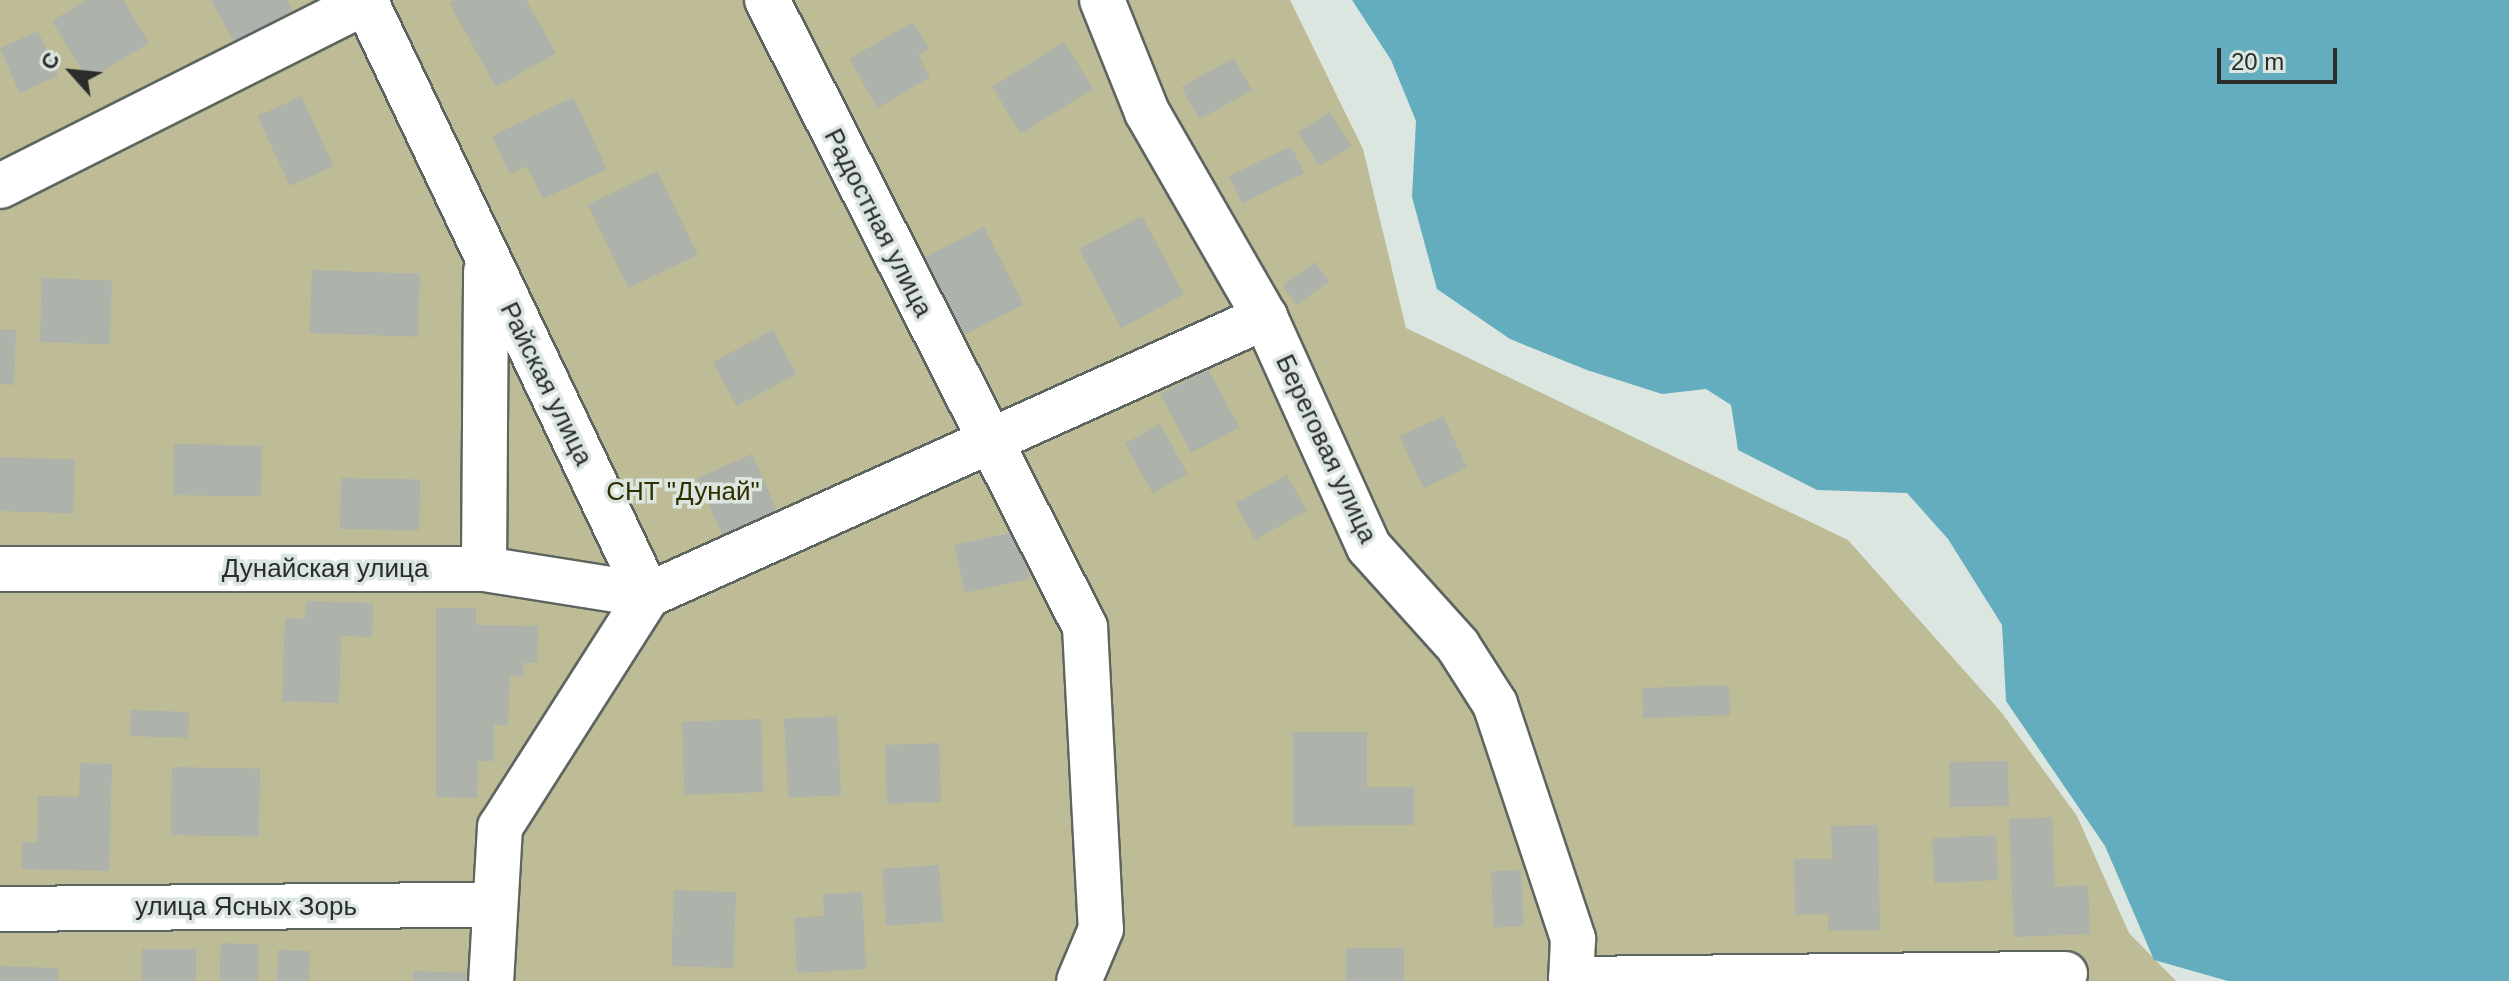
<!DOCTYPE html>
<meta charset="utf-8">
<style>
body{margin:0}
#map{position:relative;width:2509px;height:981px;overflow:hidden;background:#dce6e0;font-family:Arial,sans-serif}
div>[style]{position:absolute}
.green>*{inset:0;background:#bdbc96}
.water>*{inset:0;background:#63adbe}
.building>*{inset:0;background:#adb2aa;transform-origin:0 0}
.roads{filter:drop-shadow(2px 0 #5d6560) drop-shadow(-2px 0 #5d6560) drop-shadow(0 2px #5d6560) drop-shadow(0 -2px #5d6560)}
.minor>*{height:44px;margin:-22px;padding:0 22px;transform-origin:22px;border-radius:22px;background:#fff}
span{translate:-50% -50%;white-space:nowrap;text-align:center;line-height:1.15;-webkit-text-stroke:7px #dce6e0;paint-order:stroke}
.street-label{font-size:26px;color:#2a2d2b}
.park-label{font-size:26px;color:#312f00}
.north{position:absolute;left:32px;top:32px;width:80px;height:80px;-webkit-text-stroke:6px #dce6e0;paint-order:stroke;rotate:297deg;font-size:22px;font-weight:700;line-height:32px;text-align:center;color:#2a2d2b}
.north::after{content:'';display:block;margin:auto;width:28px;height:36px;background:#2a2d2b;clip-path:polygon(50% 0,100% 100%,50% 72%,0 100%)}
.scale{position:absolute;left:2217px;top:48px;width:120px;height:36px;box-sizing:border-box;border:4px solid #2a2d2b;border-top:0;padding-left:10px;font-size:24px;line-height:28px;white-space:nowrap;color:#2a2d2b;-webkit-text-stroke:6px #dce6e0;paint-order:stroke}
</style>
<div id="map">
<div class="green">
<i style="clip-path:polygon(0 0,1290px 0,1363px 149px,1406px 328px,1848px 540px,2002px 713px,2077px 816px,2129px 933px,2176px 981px,0 981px)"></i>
</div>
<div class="water">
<i style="clip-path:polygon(1352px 0,2509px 0,2509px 981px,2228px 981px,2154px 960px,2105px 846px,2006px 701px,2002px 625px,1948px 539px,1907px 493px,1817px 490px,1738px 450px,1731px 405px,1706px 389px,1662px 394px,1587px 370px,1510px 339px,1437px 289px,1412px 197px,1416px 121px,1391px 60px)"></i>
</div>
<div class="building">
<i style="clip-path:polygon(86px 0,123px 0,149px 43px,88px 80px,52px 21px)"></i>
<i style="clip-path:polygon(211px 0,287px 0,293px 10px,235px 43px)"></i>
<i style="clip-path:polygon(455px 0,526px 0,556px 53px,496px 87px,449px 3px)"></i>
<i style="clip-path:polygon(913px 22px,929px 48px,918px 55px,930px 77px,878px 108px,849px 59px)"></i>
<i style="left:38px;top:31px;width:49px;height:42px;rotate:66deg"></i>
<i style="left:1064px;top:42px;width:55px;height:85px;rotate:58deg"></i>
<i style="left:1234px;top:58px;width:37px;height:60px;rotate:61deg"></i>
<i style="left:301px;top:96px;width:77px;height:48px;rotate:65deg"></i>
<i style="clip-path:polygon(573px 97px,607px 169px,543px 199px,527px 166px,510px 174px,492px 136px)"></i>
<i style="left:1330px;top:112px;width:40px;height:38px;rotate:58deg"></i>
<i style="left:1291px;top:146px;width:30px;height:69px;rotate:64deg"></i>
<i style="left:657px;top:171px;width:93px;height:77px;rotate:64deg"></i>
<i style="left:1142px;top:216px;width:89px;height:71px;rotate:62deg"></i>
<i style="left:984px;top:227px;width:87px;height:68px;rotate:63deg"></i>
<i style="left:1315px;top:262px;width:24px;height:40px;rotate:54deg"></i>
<i style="left:312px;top:270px;width:108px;height:63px;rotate:2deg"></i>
<i style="left:42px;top:278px;width:70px;height:64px;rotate:2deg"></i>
<i style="clip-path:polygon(0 329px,16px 330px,14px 385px,0 384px)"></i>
<i style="left:773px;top:330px;width:50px;height:68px;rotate:62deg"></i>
<i style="left:1208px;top:369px;width:66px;height:54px;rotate:62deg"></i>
<i style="left:1443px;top:416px;width:57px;height:48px;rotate:65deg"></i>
<i style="left:1160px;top:424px;width:57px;height:40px;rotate:61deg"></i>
<i style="left:174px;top:444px;width:88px;height:51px;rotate:1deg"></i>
<i style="left:752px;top:454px;width:77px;height:60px;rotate:66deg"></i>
<i style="left:0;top:457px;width:75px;height:54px;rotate:2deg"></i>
<i style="left:1287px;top:475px;width:41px;height:59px;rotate:61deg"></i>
<i style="left:341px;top:478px;width:79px;height:51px;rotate:1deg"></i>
<i style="left:1019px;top:531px;width:49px;height:66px;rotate:78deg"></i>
<i style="clip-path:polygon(306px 601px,373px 603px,372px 637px,341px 636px,339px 703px,282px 701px,285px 618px,305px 619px)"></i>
<i style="clip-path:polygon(436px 608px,476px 608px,476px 625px,538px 626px,537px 663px,523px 663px,524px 677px,510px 676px,508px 725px,494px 725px,494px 761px,478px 761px,477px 798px,436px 797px)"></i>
<i style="left:1729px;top:685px;width:30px;height:87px;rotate:88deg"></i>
<i style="left:131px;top:710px;width:58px;height:26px;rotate:2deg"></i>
<i style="left:837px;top:716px;width:79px;height:53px;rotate:87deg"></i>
<i style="left:761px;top:719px;width:73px;height:79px;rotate:88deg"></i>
<i style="clip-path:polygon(1293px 732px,1367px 732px,1367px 787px,1414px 787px,1414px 825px,1293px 826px)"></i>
<i style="left:939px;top:743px;width:59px;height:54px;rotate:88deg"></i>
<i style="left:2008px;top:761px;width:45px;height:59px;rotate:89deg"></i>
<i style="clip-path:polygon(80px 763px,112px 764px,109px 871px,22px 869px,22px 842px,37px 842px,38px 796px,79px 797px)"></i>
<i style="left:172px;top:767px;width:88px;height:68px;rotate:1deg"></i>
<i style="clip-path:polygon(2052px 817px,2055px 887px,2088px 885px,2090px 934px,2014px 937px,2009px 819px)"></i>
<i style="clip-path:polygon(1878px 825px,1880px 930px,1828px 930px,1828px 914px,1795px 915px,1794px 859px,1832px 859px,1831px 826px)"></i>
<i style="left:1996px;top:835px;width:45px;height:64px;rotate:87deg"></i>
<i style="left:939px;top:865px;width:57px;height:57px;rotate:86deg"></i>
<i style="left:1521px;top:870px;width:56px;height:30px;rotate:87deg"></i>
<i style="left:674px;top:890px;width:62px;height:76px;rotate:2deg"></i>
<i style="clip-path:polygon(862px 892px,866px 969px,797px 973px,794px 918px,824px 916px,823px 894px)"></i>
<i style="left:221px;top:943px;width:38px;height:38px;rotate:2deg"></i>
<i style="left:1346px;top:948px;width:58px;height:33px"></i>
<i style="left:142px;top:949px;width:54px;height:32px"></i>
<i style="left:278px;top:950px;width:32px;height:31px;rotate:2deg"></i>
<i style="left:0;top:966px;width:58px;height:15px;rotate:2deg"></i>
<i style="clip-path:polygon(413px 971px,466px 973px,466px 981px,413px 981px)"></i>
</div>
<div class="roads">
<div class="minor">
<i style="left:365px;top:0;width:659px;rotate:64.56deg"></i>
<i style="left:648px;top:595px;width:275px;rotate:122.5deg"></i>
<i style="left:500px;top:827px;width:154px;rotate:93.3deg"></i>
<i style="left:767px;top:0;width:703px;rotate:63.11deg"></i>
<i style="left:1085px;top:627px;width:302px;rotate:87deg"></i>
<i style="left:1101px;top:929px;width:56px;rotate:112.9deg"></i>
<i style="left:1102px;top:0;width:121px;rotate:68.1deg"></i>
<i style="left:1147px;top:112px;width:237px;rotate:60.1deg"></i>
<i style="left:1265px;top:317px;width:252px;rotate:65.7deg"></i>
<i style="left:1369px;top:547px;width:133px;rotate:48deg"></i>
<i style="left:1458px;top:646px;width:69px;rotate:57.5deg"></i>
<i style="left:1495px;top:704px;width:248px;rotate:71.6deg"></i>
<i style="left:1573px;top:939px;width:42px;rotate:92.7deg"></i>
<i style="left:0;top:186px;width:410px;rotate:-26.7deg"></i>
<i style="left:0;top:569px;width:484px"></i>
<i style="left:484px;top:569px;width:166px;rotate:9deg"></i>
<i style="left:648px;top:595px;width:677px;rotate:-24.25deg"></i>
<i style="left:484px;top:569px;width:298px;rotate:-89.6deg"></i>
<i style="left:0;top:909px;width:492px;rotate:-0.5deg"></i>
<i style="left:1571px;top:979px;width:494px;rotate:-0.6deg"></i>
</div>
</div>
<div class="street-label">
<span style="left:878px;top:223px;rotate:63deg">Радостная улица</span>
<span style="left:546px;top:384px;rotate:64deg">Райская улица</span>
<span style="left:1326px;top:449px;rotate:65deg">Береговая улица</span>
<span style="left:325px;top:569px">Дунайская улица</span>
<span style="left:246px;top:907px">улица Ясных Зорь</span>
</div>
<div class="park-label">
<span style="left:683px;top:492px">СНТ "Дунай"</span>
</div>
<div class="north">С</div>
<div class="scale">20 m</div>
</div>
